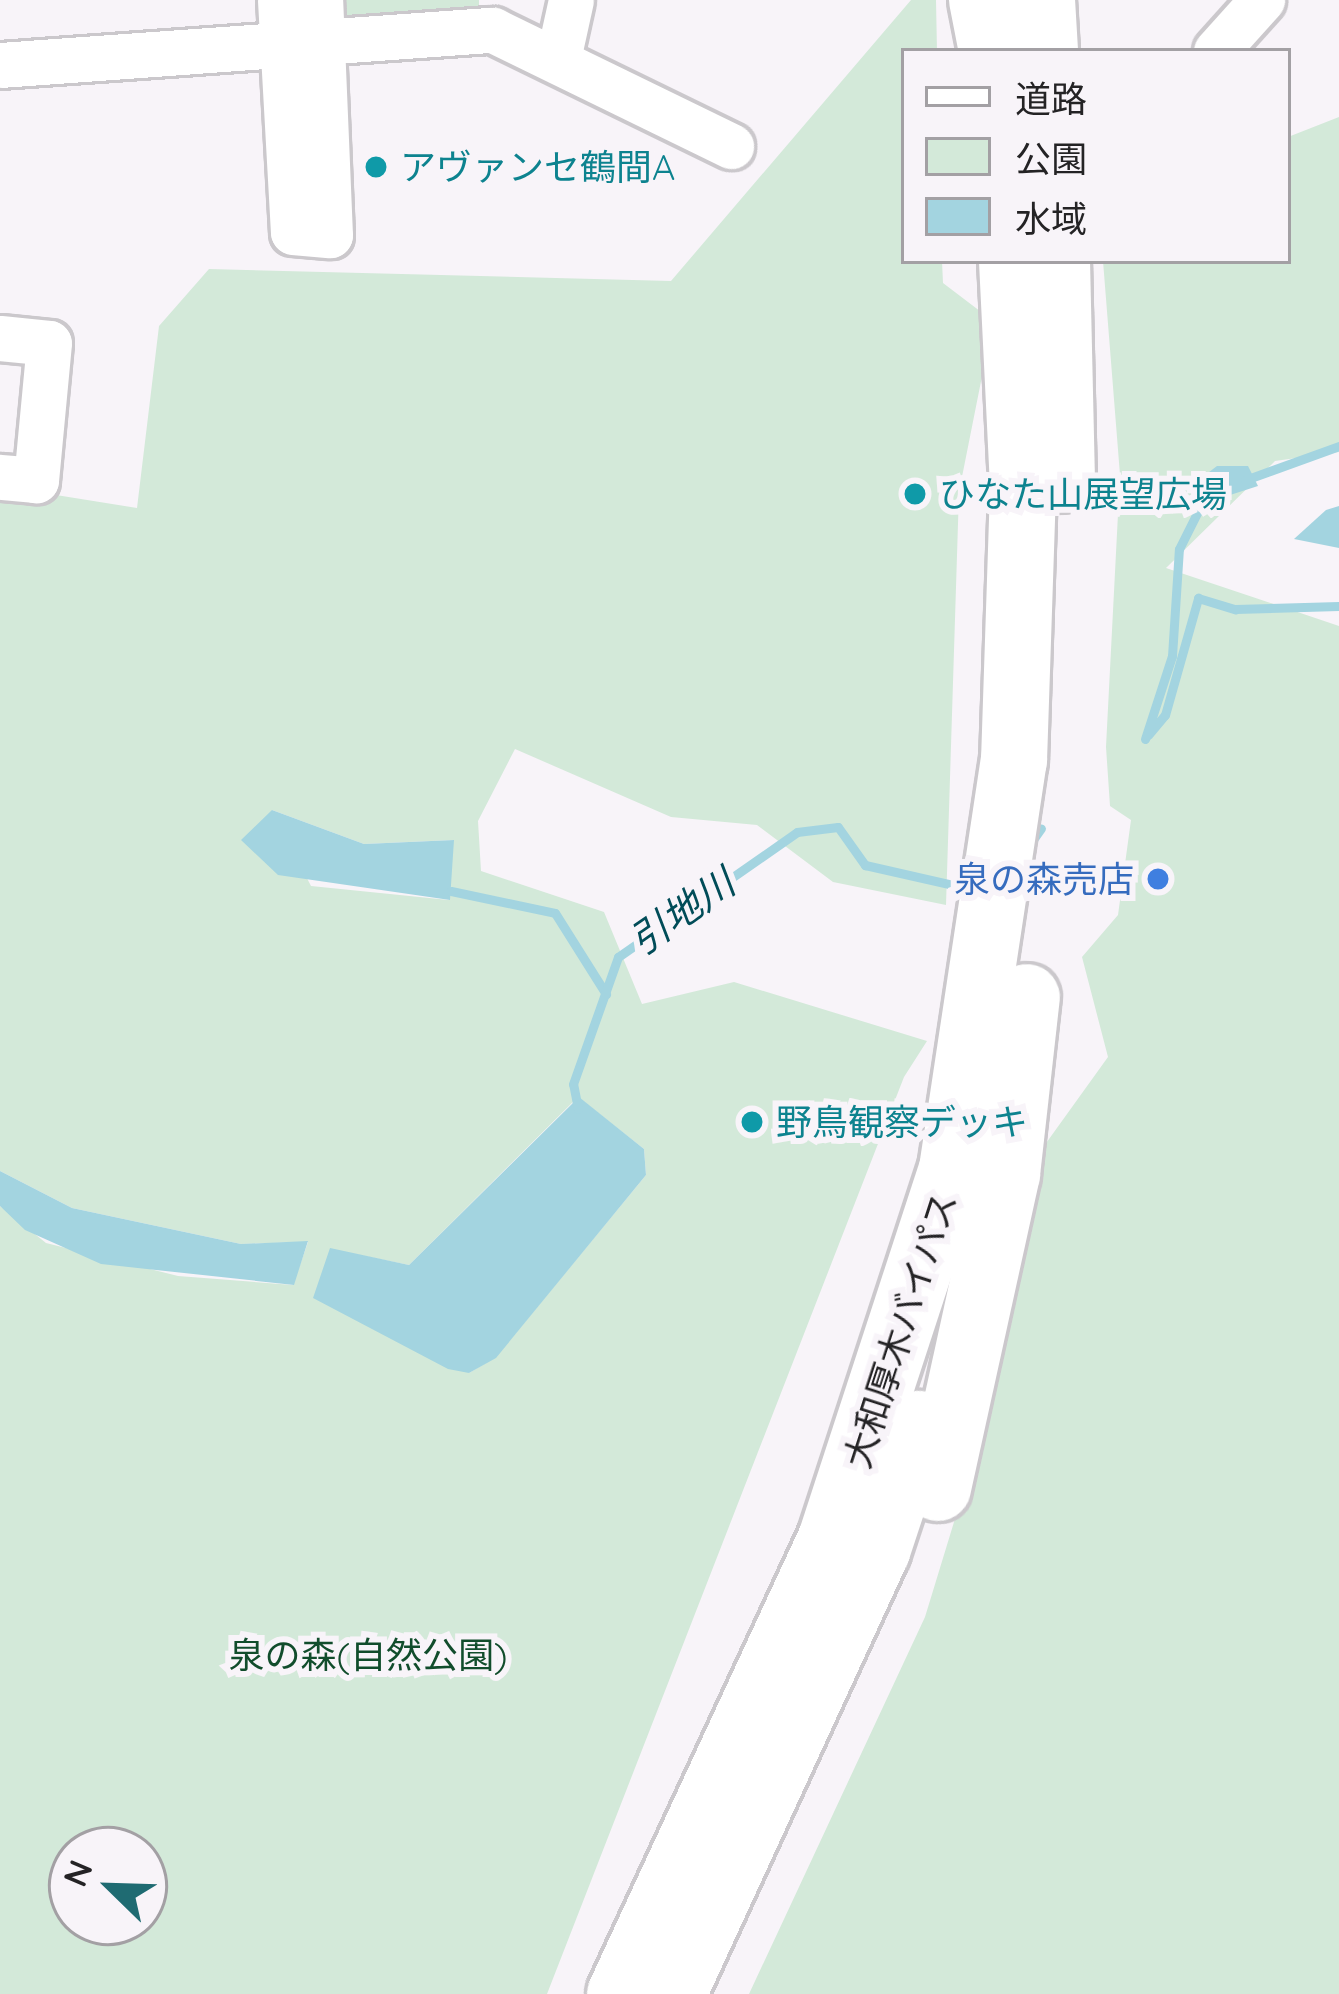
<!DOCTYPE html>
<meta charset="utf-8">
<style>
body{margin:0}
#map{position:relative;width:1339px;height:1994px;overflow:hidden;background:#f8f4f9;font-family:Quicksand,"Noto Sans JP",sans-serif}
div>[style]{position:absolute}
.green>*{inset:0;background:#d3e9d9}
.water>*{inset:0;background:#a3d4e0}
.stream>*{height:9px;margin:-4.5px;padding:0 4.5px;transform-origin:4.5px;border-radius:4.5px;background:#a3d4e0}
.roads{filter:drop-shadow(3px 0 #cbc8cc) drop-shadow(-3px 0 #cbc8cc) drop-shadow(0 3px #cbc8cc) drop-shadow(0 -3px #cbc8cc)}
.minor>*{height:45px;margin:-22.5px;padding:0 22.5px;transform-origin:22.5px;border-radius:22.5px;background:#fff}
.highway>*{height:66px;margin:-33px;padding:0 33px;transform-origin:33px;border-radius:33px;background:#fff}
.dots>*{width:33px;height:33px;translate:-50% -50%;box-sizing:border-box;border:6px solid #f8f4f9;border-radius:50%}
span{translate:-50% -50%;white-space:nowrap;text-align:center;line-height:1.15;-webkit-text-stroke:12px #f8f4f9;paint-order:stroke}
.culture-label{font-size:36px;color:#0d838f}
.left{translate:0 -50%;text-align:left}
.shop-label{font-size:36px;color:#366cbe}
.right{translate:-100% -50%;text-align:right}
.street-label{font-size:36px;color:#242325}
.park-label{font-size:36px;color:#114d2c}
.water-label{font-size:39px;color:#014c58;font-style:italic}
.legend{position:absolute;left:901px;top:48px;width:390px;height:216px;box-sizing:border-box;background:#f8f4f9;border:3px solid #a3a0a4;margin:0;padding:15px 21px;list-style:none;font-size:36px;color:#242325}
.legend li{display:flex;align-items:center;gap:24px;height:60px}
.legend b{width:60px;border:3px solid #a3a0a4}
.north{position:absolute;left:48px;top:1826px;width:120px;height:120px;box-sizing:border-box;background:#f8f4f9;border:3px solid #a3a0a4;border-radius:50%;rotate:293deg;font-size:33px;font-weight:700;line-height:48px;text-align:center;color:#242325}
.north::after{content:'';display:block;margin:auto;width:42px;height:54px;background:#1f6b72;clip-path:polygon(50% 0,100% 100%,50% 72%,0 100%)}
</style>
<div id="map">
<div class="green">
<i style="clip-path:polygon(329px 0,479px 0,479px 5px,467px 20px,343px 28px)"></i>
<i style="clip-path:polygon(evenodd,911px 0,936px 0,937px 51px,904px 51px,904px 261px,942px 261px,943px 283px,993px 321px,959px 492px,946px 905px,833px 882px,757px 825px,671px 817px,515px 749px,478px 821px,481px 871px,604px 912px,642px 1004px,734px 982px,927px 1041px,904px 1077px,547px 1994px,0 1994px,0 1206px,46px 1243px,178px 1276px,293px 1285px,308px 1242px,241px 1244px,72px 1208px,0 1171px,0 486px,137px 508px,159px 326px,209px 269px,671px 281px,911px 0,272px 810px,364px 844px,453px 840px,449px 900px,311px 886px,272px 810px,911px 0,578px 1097px,644px 1149px,646px 1175px,496px 1357px,469px 1373px,330px 1249px,409px 1265px,578px 1097px,911px 0,72px 1850px,144px 1850px,144px 1922px,72px 1922px,72px 1850px)"></i>
<i style="clip-path:polygon(1339px 117px,1339px 452px,1275px 461px,1166px 568px,1339px 626px,1339px 1994px,749px 1994px,925px 1617px,987px 1414px,1044px 1146px,1108px 1057px,1082px 957px,1118px 915px,1131px 820px,1110px 806px,1106px 747px,1120px 475px,1103px 261px,1288px 261px,1288px 137px)"></i>
</div>
<div class="water">
<i style="clip-path:polygon(1217px 466px,1248px 466px,1258px 486px,1196px 506px,1196px 482px)"></i>
<i style="clip-path:polygon(1339px 506px,1339px 548px,1294px 539px,1326px 510px)"></i>
<i style="clip-path:polygon(272px 810px,364px 844px,454px 840px,450px 900px,278px 875px,241px 840px)"></i>
<i style="clip-path:polygon(579px 1097px,644px 1149px,646px 1175px,496px 1358px,469px 1373px,448px 1369px,313px 1298px,330px 1248px,409px 1265px)"></i>
<i style="clip-path:polygon(0 1171px,72px 1208px,241px 1244px,308px 1241px,294px 1285px,101px 1264px,25px 1230px,0 1206px)"></i>
</div>
<div class="stream">
<i style="left:1245px;top:480px;width:100px;rotate:-19.9deg"></i>
<i style="left:1148px;top:735px;width:26px;rotate:-50deg"></i>
<i style="left:1165px;top:715px;width:122px;rotate:-74.2deg"></i>
<i style="left:1198px;top:598px;width:39px;rotate:17deg"></i>
<i style="left:1235px;top:609px;width:104px;rotate:-1.7deg"></i>
<i style="left:1145px;top:739px;width:87px;rotate:-72deg"></i>
<i style="left:1172px;top:656px;width:107px;rotate:-86.3deg"></i>
<i style="left:1179px;top:549px;width:56px;rotate:-63.4deg"></i>
<i style="left:1030px;top:844px;width:19px;rotate:-55deg"></i>
<i style="left:451px;top:891px;width:106px;rotate:11.9deg"></i>
<i style="left:555px;top:913px;width:96px;rotate:57.8deg"></i>
<i style="left:578px;top:1109px;width:25px;rotate:-101deg"></i>
<i style="left:573px;top:1084px;width:135px;rotate:-70.5deg"></i>
<i style="left:618px;top:957px;width:218px;rotate:-34.9deg"></i>
<i style="left:797px;top:832px;width:41px;rotate:-7deg"></i>
<i style="left:838px;top:827px;width:47px;rotate:54.6deg"></i>
<i style="left:865px;top:865px;width:109px;rotate:12.8deg"></i>
</div>
<div class="roads">
<div class="minor">
<i style="left:280px;top:0;width:232px;rotate:86.8deg"></i>
<i style="left:293px;top:232px;width:37px;rotate:5deg"></i>
<i style="left:330px;top:235px;width:235px;rotate:-92.4deg"></i>
<i style="left:1216px;top:51px;width:69px;rotate:-48deg"></i>
<i style="left:558px;top:59px;width:60px;rotate:-77.6deg"></i>
<i style="left:0;top:65px;width:494px;rotate:-4.1deg"></i>
<i style="left:493px;top:30px;width:265px;rotate:26deg"></i>
<i style="left:0;top:338px;width:49px;rotate:5.8deg"></i>
<i style="left:49px;top:343px;width:138px;rotate:95.4deg"></i>
<i style="left:36px;top:480px;width:36px;rotate:-175deg"></i>
</div>
<div class="highway">
<i style="left:982px;top:0;width:52px;rotate:78.9deg"></i>
<i style="left:1042px;top:0;width:51px;rotate:86.6deg"></i>
<i style="left:1057px;top:261px;width:218px;rotate:88.7deg"></i>
<i style="left:938px;top:1488px;width:321px;rotate:-77.6deg"></i>
<i style="left:1007px;top:1174px;width:178px;rotate:-83.6deg"></i>
<i style="left:620px;top:1994px;width:502px;rotate:-65.12deg"></i>
<i style="left:831px;top:1539px;width:389px;rotate:-71.9deg"></i>
<i style="left:952px;top:1169px;width:413px;rotate:-81.4deg"></i>
<i style="left:1014px;top:761px;width:275px;rotate:-88.1deg"></i>
<i style="left:1023px;top:486px;width:225px;rotate:-92.8deg"></i>
<i style="left:673px;top:1994px;width:488px;rotate:-65.3deg"></i>
<i style="left:877px;top:1551px;width:134px;rotate:-71.7deg"></i>
</div>
</div>
<div class="dots">
<i style="left:376px;top:167px;background:#0f9aa8"></i>
<i style="left:915px;top:494px;background:#0f9aa8"></i>
<i style="left:1158px;top:879px;background:#3f7fe0"></i>
<i style="left:752px;top:1122px;background:#0f9aa8"></i>
</div>
<div class="culture-label">
<span class="left" style="left:400px;top:167px">アヴァンセ鶴間A</span>
<span class="left" style="left:939px;top:494px">ひなた山展望広場</span>
<span class="left" style="left:776px;top:1122px">野鳥観察デッキ</span>
</div>
<div class="shop-label">
<span class="right" style="left:1134px;top:879px">泉の森売店</span>
</div>
<div class="street-label">
<span style="left:900px;top:1330px;rotate:-72deg">大和厚木バイパス</span>
</div>
<div class="park-label">
<span style="left:368px;top:1655px">泉の森(自然公園)</span>
</div>
<div class="water-label">
<span style="left:682px;top:912px;rotate:-35deg">引地川</span>
</div>
<ul class="legend">
<li><b style="height:15px;background:#fff"></b>道路</li>
<li><b style="height:33px;background:#d3e9d9"></b>公園</li>
<li><b style="height:33px;background:#a3d4e0"></b>水域</li>
</ul>
<div class="north">N</div>
</div>
